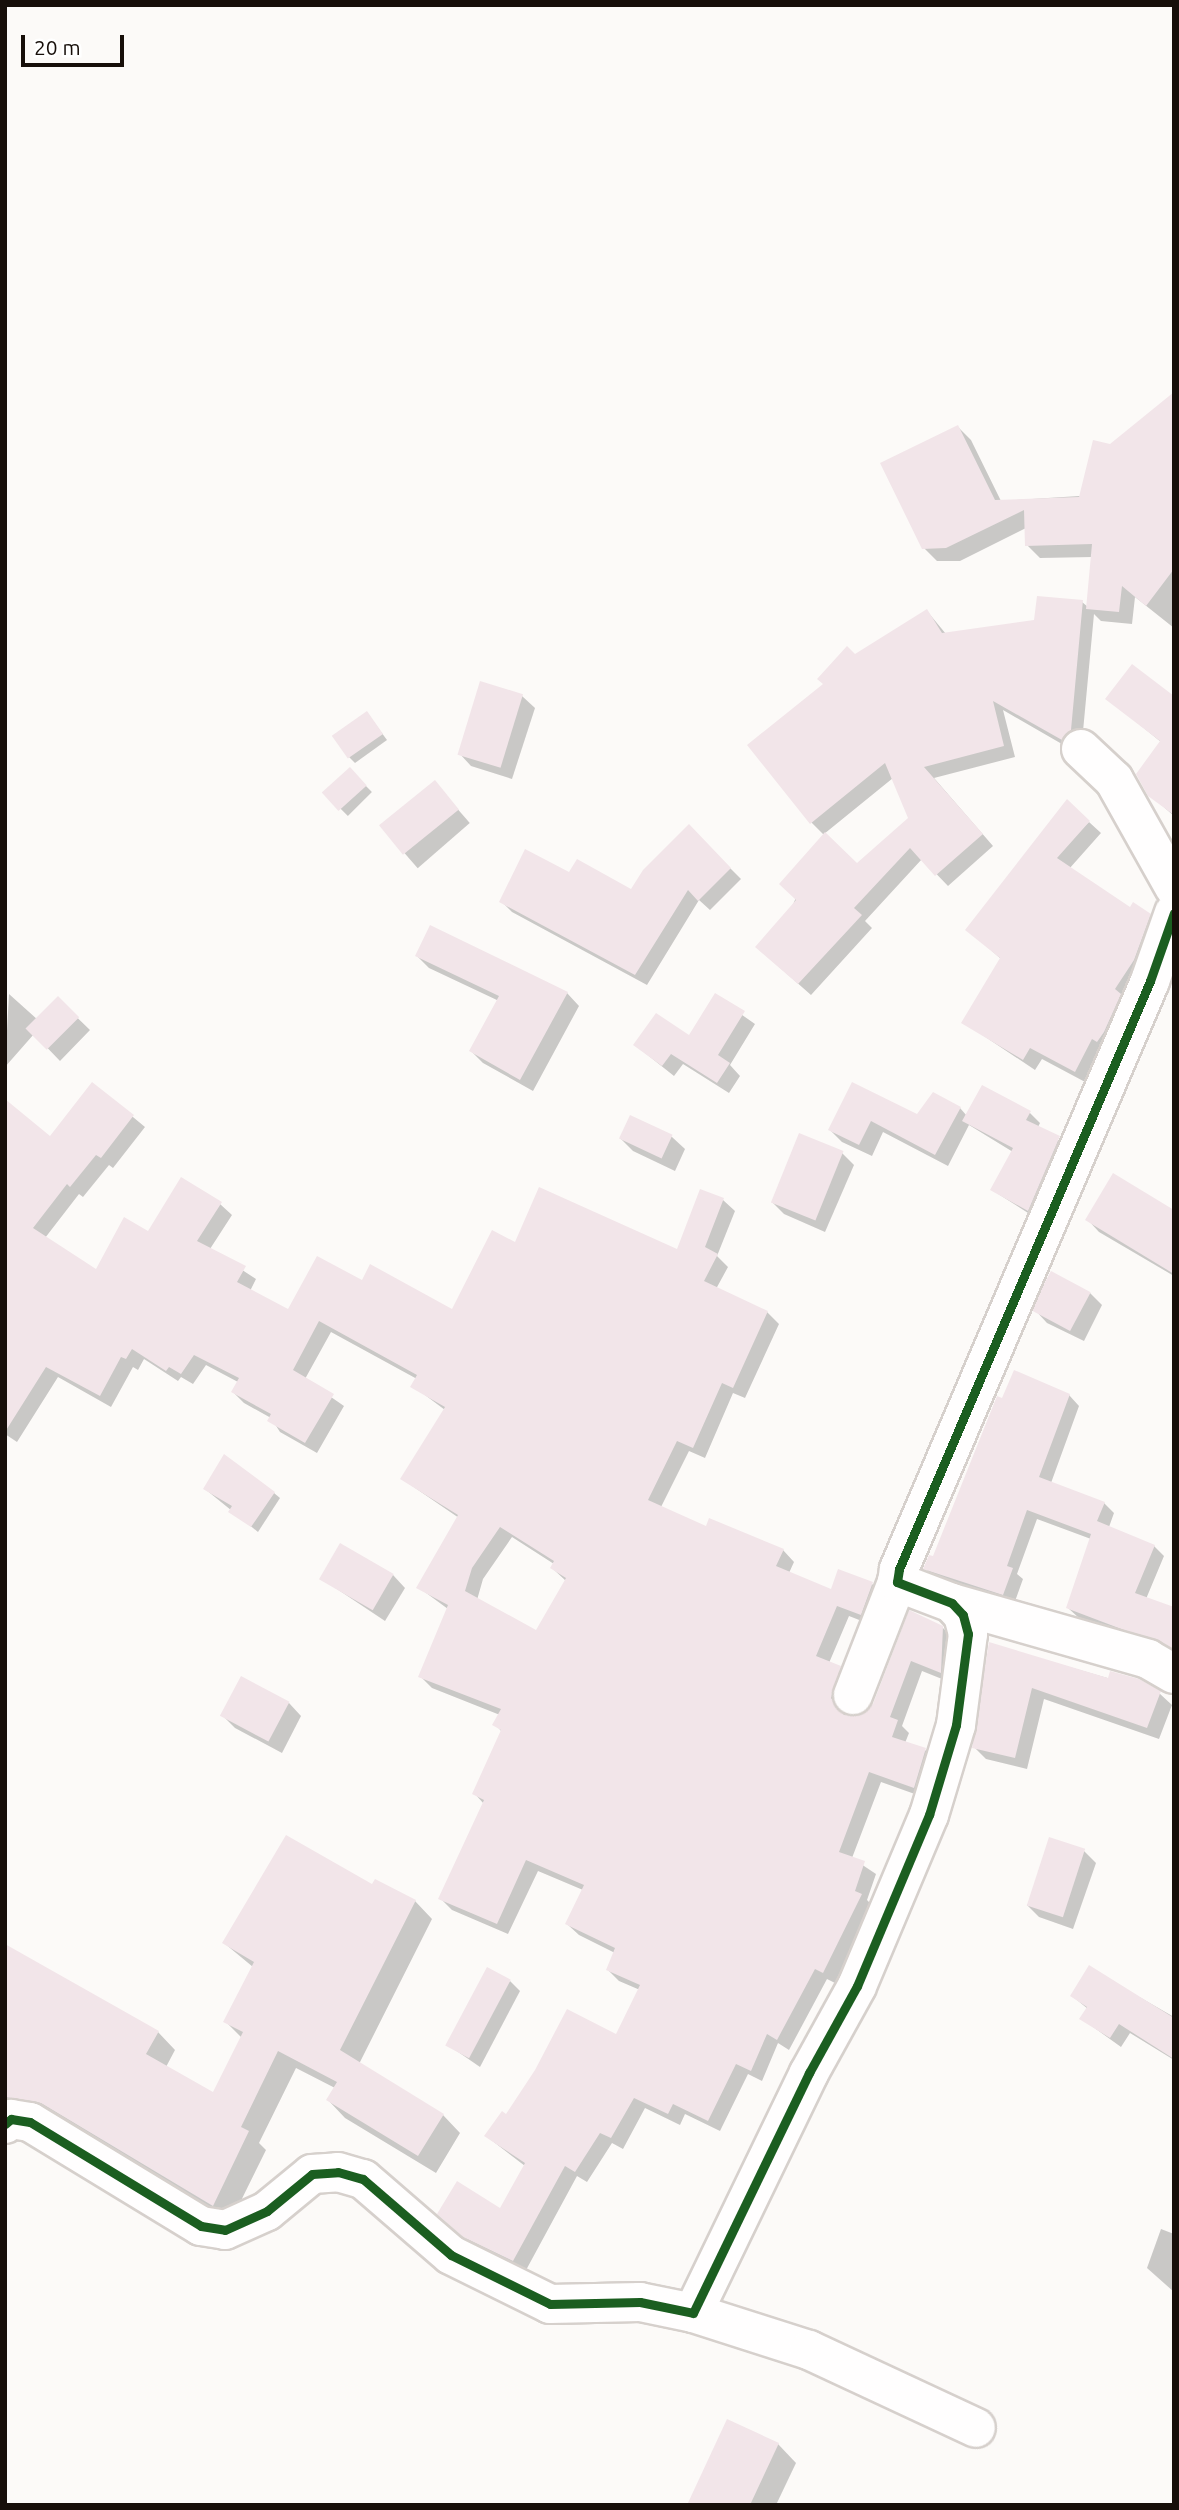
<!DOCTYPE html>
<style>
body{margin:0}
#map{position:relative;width:1179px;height:2510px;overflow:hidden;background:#fcfaf8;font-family:Ubuntu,sans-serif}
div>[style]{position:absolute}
.shadow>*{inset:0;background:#0003;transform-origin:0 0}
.building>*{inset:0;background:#f2e5e9;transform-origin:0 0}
.roads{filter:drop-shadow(2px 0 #d6d0cc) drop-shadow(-2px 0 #d6d0cc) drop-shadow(0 2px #d6d0cc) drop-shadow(0 -2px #d6d0cc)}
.street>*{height:38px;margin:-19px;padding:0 19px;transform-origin:19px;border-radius:19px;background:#fffefe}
.cycleway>*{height:9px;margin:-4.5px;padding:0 4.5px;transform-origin:4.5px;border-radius:4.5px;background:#1b5e20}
span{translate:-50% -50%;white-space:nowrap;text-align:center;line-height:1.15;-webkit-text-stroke:7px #fff;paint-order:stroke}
.frame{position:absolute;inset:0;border:7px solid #170f0a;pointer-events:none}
.scale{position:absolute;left:21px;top:35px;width:103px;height:32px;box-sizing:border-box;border:4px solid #170f0a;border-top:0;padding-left:9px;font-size:21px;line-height:24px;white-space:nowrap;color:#170f0a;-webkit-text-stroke:5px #fff;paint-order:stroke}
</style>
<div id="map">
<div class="shadow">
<i style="clip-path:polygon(evenodd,958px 427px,971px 440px,1001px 501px,1174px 490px,1174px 628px,1135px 597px,1132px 624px,1101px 621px,1094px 614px,1082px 742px,1074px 751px,1003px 710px,1015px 757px,934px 778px,993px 846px,948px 886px,922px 859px,865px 921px,872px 928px,811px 995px,769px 958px,824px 835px,811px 822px,825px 685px,855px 656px,927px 611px,946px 634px,1036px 622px,1082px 602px,1088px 607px,1093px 557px,1040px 558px,1027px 545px,1026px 528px,960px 561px,937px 561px,924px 548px,958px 427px,893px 778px,910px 818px,857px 865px,824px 834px,893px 778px)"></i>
<i style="clip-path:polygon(481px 683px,522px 696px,535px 708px,512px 779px,471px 766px,459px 753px)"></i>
<i style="clip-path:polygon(1174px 698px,1174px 816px,1150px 795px,1161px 742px,1108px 699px)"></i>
<i style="clip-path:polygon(367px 713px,387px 740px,355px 763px,349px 757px)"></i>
<i style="left:350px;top:770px;width:31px;height:34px;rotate:45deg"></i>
<i style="left:435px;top:783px;width:53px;height:69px;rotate:49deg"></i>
<i style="clip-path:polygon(1089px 822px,1101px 833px,1069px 869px,1130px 909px,1149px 915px,1161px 927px,1087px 1083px,1042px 1059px,1035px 1070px,963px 1022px,1001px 959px,968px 930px)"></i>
<i style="clip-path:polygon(689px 827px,741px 879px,710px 910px,699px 900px,647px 985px,512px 912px,501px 901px,570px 874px,632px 891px)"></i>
<i style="clip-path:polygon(431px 927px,567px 993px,579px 1006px,533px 1091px,483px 1063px,471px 1051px,499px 1001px,429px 968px,417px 956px)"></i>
<i style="clip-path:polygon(9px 994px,38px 1020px,58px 999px,90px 1030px,60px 1061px,34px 1034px,5px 1067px)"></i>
<i style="clip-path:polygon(715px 996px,755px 1024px,730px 1065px,740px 1076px,729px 1093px,683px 1064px,674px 1076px,635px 1045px,690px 1038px)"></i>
<i style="clip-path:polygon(evenodd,93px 1084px,145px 1127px,113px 1168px,109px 1165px,83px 1197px,79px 1194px,45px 1238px,96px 1271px,149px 1233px,220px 1204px,232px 1215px,210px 1249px,256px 1279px,250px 1291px,289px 1311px,362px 1282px,452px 1311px,516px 1245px,678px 1251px,701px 1191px,723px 1200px,735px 1211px,717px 1256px,728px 1267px,716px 1289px,767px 1312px,779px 1324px,745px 1398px,733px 1393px,705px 1458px,689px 1451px,661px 1507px,707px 1528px,783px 1550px,794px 1562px,789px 1573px,832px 1592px,839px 1572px,872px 1584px,884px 1595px,872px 1625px,849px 1616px,829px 1663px,851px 1679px,842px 1710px,847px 1717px,858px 1718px,875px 1705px,910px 1613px,942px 1627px,954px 1639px,952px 1683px,922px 1671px,902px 1726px,909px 1733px,905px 1743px,925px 1750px,937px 1761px,926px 1798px,881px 1782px,852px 1858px,876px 1874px,867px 1900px,873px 1906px,835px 1983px,827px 1979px,789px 2050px,778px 2043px,762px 2081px,748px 2074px,720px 2131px,685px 2114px,680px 2125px,645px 2108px,623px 2149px,612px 2143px,587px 2182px,577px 2176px,525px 2272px,477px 2248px,451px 2225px,501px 2211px,525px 2166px,486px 2136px,506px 2116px,616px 2037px,640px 1990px,619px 1981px,608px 1970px,615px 1953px,579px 1935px,567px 1924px,583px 1890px,538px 1871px,508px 1934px,452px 1910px,440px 1898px,484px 1804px,474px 1793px,502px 1732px,495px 1724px,500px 1715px,432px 1688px,420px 1676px,448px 1609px,418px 1587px,459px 1518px,402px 1479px,445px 1410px,413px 1386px,417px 1379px,331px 1332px,305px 1379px,344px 1406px,317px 1453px,280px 1432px,271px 1418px,244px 1403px,233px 1392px,238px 1382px,206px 1365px,193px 1384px,181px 1377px,178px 1381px,144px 1359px,138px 1370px,133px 1367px,111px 1407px,58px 1377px,17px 1442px,5px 1434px,5px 1168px,50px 1139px,93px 1084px,512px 1537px,554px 1564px,552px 1568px,566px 1581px,537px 1632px,477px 1600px,483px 1579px,512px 1537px)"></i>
<i style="clip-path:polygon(853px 1084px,917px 1116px,960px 1108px,967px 1116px,1029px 1112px,1040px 1123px,1038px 1127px,1070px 1148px,1039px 1220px,992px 1190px,1013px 1152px,969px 1125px,948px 1166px,883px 1132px,872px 1156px,842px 1142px,830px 1130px)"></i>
<i style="clip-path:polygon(631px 1117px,672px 1137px,685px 1149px,675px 1171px,633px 1151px,621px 1139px)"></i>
<i style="clip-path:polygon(842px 1153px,854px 1165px,825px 1232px,784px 1214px,772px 1202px)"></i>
<i style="clip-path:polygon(1174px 1212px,1174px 1276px,1099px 1232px,1087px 1219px)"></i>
<i style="clip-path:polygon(1090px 1293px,1102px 1305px,1084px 1341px,1047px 1323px,1035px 1310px)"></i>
<i style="clip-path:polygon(1069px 1395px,1079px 1406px,1051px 1483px,1104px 1503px,1114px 1513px,1109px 1527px,1154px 1546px,1164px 1556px,1146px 1599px,1174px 1609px,1174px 1654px,1079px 1618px,1068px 1608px,1091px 1539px,1037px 1519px,1017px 1574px,1023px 1579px,1014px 1604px,935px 1578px,925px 1568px)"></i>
<i style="clip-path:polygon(205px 1489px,274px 1493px,280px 1498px,258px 1532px)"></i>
<i style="clip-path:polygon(393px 1575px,405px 1588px,385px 1621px,322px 1579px)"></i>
<i style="clip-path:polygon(990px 1644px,1159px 1693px,1172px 1705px,1159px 1739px,1044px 1699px,1027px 1769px,986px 1759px,974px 1747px)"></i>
<i style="clip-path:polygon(289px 1703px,301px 1716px,282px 1753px,235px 1728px,223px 1716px)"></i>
<i style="clip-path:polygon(1084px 1851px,1096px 1863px,1073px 1929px,1039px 1917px,1027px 1905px)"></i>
<i style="clip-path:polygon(373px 1886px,415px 1901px,432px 1919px,359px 2064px,443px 2115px,460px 2133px,436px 2173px,345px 2118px,328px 2100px,335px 2088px,296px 2068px,259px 2143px,266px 2150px,230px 2223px,5px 2104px,5px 1946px,158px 2032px,175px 2050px,166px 2067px,213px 2095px,242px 2038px,225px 2021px,253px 1967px,224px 1943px)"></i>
<i style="clip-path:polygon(1089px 1968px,1174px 2017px,1174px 2060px,1130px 2033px,1121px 2047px,1082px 2019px,1088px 2009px,1072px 1996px)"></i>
<i style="clip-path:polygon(510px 1981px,520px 1991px,480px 2067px,448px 2045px)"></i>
<i style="clip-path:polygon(1161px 2229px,1174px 2234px,1174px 2292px,1147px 2268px)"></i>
<i style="clip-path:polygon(778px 2444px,796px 2463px,776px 2505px,689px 2505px)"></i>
</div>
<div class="building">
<i style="clip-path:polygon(1174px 392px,1174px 569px,1146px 606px,1122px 586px,1119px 612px,1086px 609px,1092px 544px,1025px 546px,1024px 510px,946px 548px,922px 549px,880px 463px,958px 425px,995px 500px,1079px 497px,1093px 440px,1110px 444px)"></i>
<i style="clip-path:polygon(1037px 596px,1083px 600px,1071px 730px,1062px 740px,993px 701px,1004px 746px,924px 767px,983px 834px,935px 876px,910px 848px,854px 908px,862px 915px,798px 984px,755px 947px,796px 900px,779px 884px,825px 832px,857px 863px,908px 818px,885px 763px,810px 824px,747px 745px,823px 684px,817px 679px,847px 646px,855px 654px,927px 609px,942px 633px,1034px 620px)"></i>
<i style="clip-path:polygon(1132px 664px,1174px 696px,1174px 815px,1148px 796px,1136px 774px,1160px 741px,1105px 699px)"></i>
<i style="left:480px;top:681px;width:45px;height:77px;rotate:17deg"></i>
<i style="left:367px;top:711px;width:28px;height:43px;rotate:55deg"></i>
<i style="left:350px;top:767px;width:25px;height:38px;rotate:48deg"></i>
<i style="left:435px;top:780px;width:38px;height:72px;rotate:51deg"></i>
<i style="clip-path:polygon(1067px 799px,1090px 821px,1057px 858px,1130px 907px,1133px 902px,1151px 914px,1134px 960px,1115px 989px,1121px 994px,1104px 1032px,1097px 1042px,1092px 1039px,1075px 1072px,1030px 1048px,1023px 1060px,961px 1023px,1000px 958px,965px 930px)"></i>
<i style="clip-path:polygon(689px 824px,731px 868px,698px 901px,688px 890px,635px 975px,499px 902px,525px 849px,569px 872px,577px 859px,631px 889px,643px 870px)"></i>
<i style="clip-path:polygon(430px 925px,568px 992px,520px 1080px,469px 1051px,499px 996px,415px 956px)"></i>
<i style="clip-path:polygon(715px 993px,745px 1011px,718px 1055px,730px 1063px,717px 1083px,671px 1054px,662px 1066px,633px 1045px,656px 1013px,689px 1035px)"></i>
<i style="left:58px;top:996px;width:30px;height:46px;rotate:45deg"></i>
<i style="clip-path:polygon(evenodd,92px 1082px,134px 1115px,101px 1158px,96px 1155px,70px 1187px,67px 1184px,33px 1228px,96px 1269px,124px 1217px,148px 1231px,181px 1177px,222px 1202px,197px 1241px,246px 1266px,237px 1282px,288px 1309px,317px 1256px,362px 1280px,370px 1264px,452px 1309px,492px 1230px,515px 1242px,539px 1187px,677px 1249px,700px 1189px,724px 1198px,705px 1247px,718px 1254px,704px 1281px,768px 1311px,733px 1388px,722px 1383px,693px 1448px,677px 1441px,648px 1500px,706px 1526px,709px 1518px,784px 1549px,776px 1566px,831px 1589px,838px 1569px,873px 1582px,861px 1615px,837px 1606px,816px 1656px,841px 1666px,831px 1698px,844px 1715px,857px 1716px,873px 1704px,909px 1610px,943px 1626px,941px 1673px,911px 1661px,890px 1717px,898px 1720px,892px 1737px,926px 1748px,914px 1788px,869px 1772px,839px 1852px,865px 1861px,855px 1891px,862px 1894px,823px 1973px,815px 1969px,777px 2040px,767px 2034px,751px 2071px,736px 2064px,708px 2121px,673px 2104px,668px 2114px,634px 2098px,611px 2138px,600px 2133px,575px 2172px,565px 2166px,513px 2261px,463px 2237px,437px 2214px,457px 2181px,500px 2208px,525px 2163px,484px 2136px,502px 2111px,506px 2114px,535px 2070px,567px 2009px,616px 2034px,640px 1985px,606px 1970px,615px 1948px,565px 1924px,584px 1885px,526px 1860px,497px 1924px,438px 1899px,484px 1800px,472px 1794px,501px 1730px,492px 1725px,501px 1709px,418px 1677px,448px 1605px,416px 1588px,458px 1515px,400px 1479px,445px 1407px,410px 1387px,417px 1375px,319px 1321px,293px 1370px,334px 1394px,305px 1443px,267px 1421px,271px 1414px,231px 1392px,239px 1378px,194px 1355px,181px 1374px,169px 1367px,166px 1371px,132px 1349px,126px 1359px,121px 1357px,100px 1396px,46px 1367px,5px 1432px,5px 1099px,50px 1136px,92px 1082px,500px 1527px,554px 1561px,550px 1568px,566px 1578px,536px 1630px,465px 1591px,472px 1568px,500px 1527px)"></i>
<i style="clip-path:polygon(852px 1082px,917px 1114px,933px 1092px,961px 1107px,935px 1155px,871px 1121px,859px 1145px,828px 1130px)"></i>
<i style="clip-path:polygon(982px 1085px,1031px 1111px,1026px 1120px,1060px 1136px,1028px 1211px,990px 1190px,1013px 1148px,962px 1121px)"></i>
<i style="left:630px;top:1115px;width:47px;height:26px;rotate:25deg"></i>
<i style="left:799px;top:1133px;width:48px;height:75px;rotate:22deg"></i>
<i style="clip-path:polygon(1113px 1173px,1174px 1210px,1174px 1274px,1085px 1220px)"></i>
<i style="left:1051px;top:1271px;width:45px;height:44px;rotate:28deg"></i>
<i style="clip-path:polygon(1014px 1370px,1070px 1394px,1039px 1477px,1105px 1502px,1097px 1521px,1155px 1545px,1135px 1593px,1174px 1607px,1174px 1649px,1066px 1608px,1091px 1534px,1027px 1510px,1007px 1566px,1013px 1568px,1003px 1595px,923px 1569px,929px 1555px,933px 1556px,997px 1396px,1002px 1398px)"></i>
<i style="clip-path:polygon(224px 1454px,275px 1492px,251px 1527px,228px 1512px,232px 1506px,203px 1489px)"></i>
<i style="left:340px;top:1543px;width:62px;height:42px;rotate:30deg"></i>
<i style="clip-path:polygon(989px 1642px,1108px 1678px,1110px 1671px,1139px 1679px,1161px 1691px,1147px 1728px,1032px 1688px,1015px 1758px,972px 1748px)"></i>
<i style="left:241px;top:1676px;width:55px;height:45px;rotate:28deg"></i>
<i style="clip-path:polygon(286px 1835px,372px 1884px,375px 1879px,416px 1900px,340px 2050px,444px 2114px,418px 2156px,326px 2100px,337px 2082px,278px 2051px,241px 2127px,249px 2131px,213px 2206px,41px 2103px,5px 2097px,5px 1944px,159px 2031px,146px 2054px,213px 2092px,243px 2032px,223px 2022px,254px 1962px,222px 1943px)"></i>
<i style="left:1049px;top:1837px;width:38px;height:72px;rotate:18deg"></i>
<i style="clip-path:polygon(1089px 1965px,1174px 2018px,1174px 2059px,1119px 2024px,1110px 2038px,1079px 2019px,1087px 2007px,1070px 1996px)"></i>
<i style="left:487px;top:1967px;width:27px;height:89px;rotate:28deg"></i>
<i style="clip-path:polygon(727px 2419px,779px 2443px,750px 2505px,687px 2505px)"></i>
</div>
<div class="roads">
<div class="street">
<i style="left:1081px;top:749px;width:45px;rotate:43.2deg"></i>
<i style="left:1114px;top:780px;width:123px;rotate:60.7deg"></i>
<i style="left:952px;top:1603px;width:204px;rotate:15.9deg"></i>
<i style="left:1148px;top:1659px;width:30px;rotate:30deg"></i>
<i style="left:853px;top:1695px;width:121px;rotate:-68.7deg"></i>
<i style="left:5px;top:2124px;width:8px;rotate:-40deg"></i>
<i style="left:11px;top:2119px;width:19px;rotate:9deg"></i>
<i style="left:30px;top:2122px;width:200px;rotate:31.3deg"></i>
<i style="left:201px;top:2226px;width:24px;rotate:9deg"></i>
<i style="left:225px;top:2230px;width:46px;rotate:-24.3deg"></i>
<i style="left:267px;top:2211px;width:58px;rotate:-39.4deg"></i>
<i style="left:312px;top:2174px;width:26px;rotate:-4deg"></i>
<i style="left:338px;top:2172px;width:26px;rotate:16deg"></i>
<i style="left:363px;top:2179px;width:116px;rotate:40.8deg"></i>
<i style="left:451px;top:2255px;width:110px;rotate:26.3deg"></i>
<i style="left:550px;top:2304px;width:90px;rotate:-1.3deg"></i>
<i style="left:640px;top:2302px;width:54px;rotate:11.7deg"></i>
<i style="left:693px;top:2313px;width:267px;rotate:-64.2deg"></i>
<i style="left:809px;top:2073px;width:99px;rotate:-61.1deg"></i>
<i style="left:857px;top:1986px;width:186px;rotate:-67.2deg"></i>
<i style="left:929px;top:1815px;width:94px;rotate:-73.3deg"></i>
<i style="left:956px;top:1725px;width:92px;rotate:-82.5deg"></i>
<i style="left:968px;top:1634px;width:20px;rotate:-105deg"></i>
<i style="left:963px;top:1615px;width:16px;rotate:-133deg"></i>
<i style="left:952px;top:1603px;width:59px;rotate:-159.1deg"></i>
<i style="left:897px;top:1582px;width:13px;rotate:-81deg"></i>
<i style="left:899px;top:1569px;width:639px;rotate:-66.88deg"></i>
<i style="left:1150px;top:981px;width:72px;rotate:-70.6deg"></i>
<i style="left:693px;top:2313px;width:122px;rotate:17.7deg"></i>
<i style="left:809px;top:2350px;width:184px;rotate:25deg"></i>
</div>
</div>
<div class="cycleway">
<i style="left:5px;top:2124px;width:8px;rotate:-40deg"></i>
<i style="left:11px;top:2119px;width:19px;rotate:9deg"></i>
<i style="left:30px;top:2122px;width:200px;rotate:31.3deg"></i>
<i style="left:201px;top:2226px;width:24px;rotate:9deg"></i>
<i style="left:225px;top:2230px;width:46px;rotate:-24.3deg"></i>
<i style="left:267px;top:2211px;width:58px;rotate:-39.4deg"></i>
<i style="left:312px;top:2174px;width:26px;rotate:-4deg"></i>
<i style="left:338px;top:2172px;width:26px;rotate:16deg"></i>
<i style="left:363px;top:2179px;width:116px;rotate:40.8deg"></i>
<i style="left:451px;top:2255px;width:110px;rotate:26.3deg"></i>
<i style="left:550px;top:2304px;width:90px;rotate:-1.3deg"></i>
<i style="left:640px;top:2302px;width:54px;rotate:11.7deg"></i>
<i style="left:693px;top:2313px;width:267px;rotate:-64.2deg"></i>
<i style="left:809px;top:2073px;width:99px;rotate:-61.1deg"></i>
<i style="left:857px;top:1986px;width:186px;rotate:-67.2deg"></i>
<i style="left:929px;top:1815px;width:94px;rotate:-73.3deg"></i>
<i style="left:956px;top:1725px;width:92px;rotate:-82.5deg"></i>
<i style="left:968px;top:1634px;width:20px;rotate:-105deg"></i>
<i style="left:963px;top:1615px;width:16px;rotate:-133deg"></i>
<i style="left:952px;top:1603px;width:59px;rotate:-159.1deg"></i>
<i style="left:897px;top:1582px;width:13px;rotate:-81deg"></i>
<i style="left:899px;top:1569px;width:639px;rotate:-66.88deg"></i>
<i style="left:1150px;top:981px;width:72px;rotate:-70.6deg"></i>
</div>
<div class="frame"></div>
<div class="scale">20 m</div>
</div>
